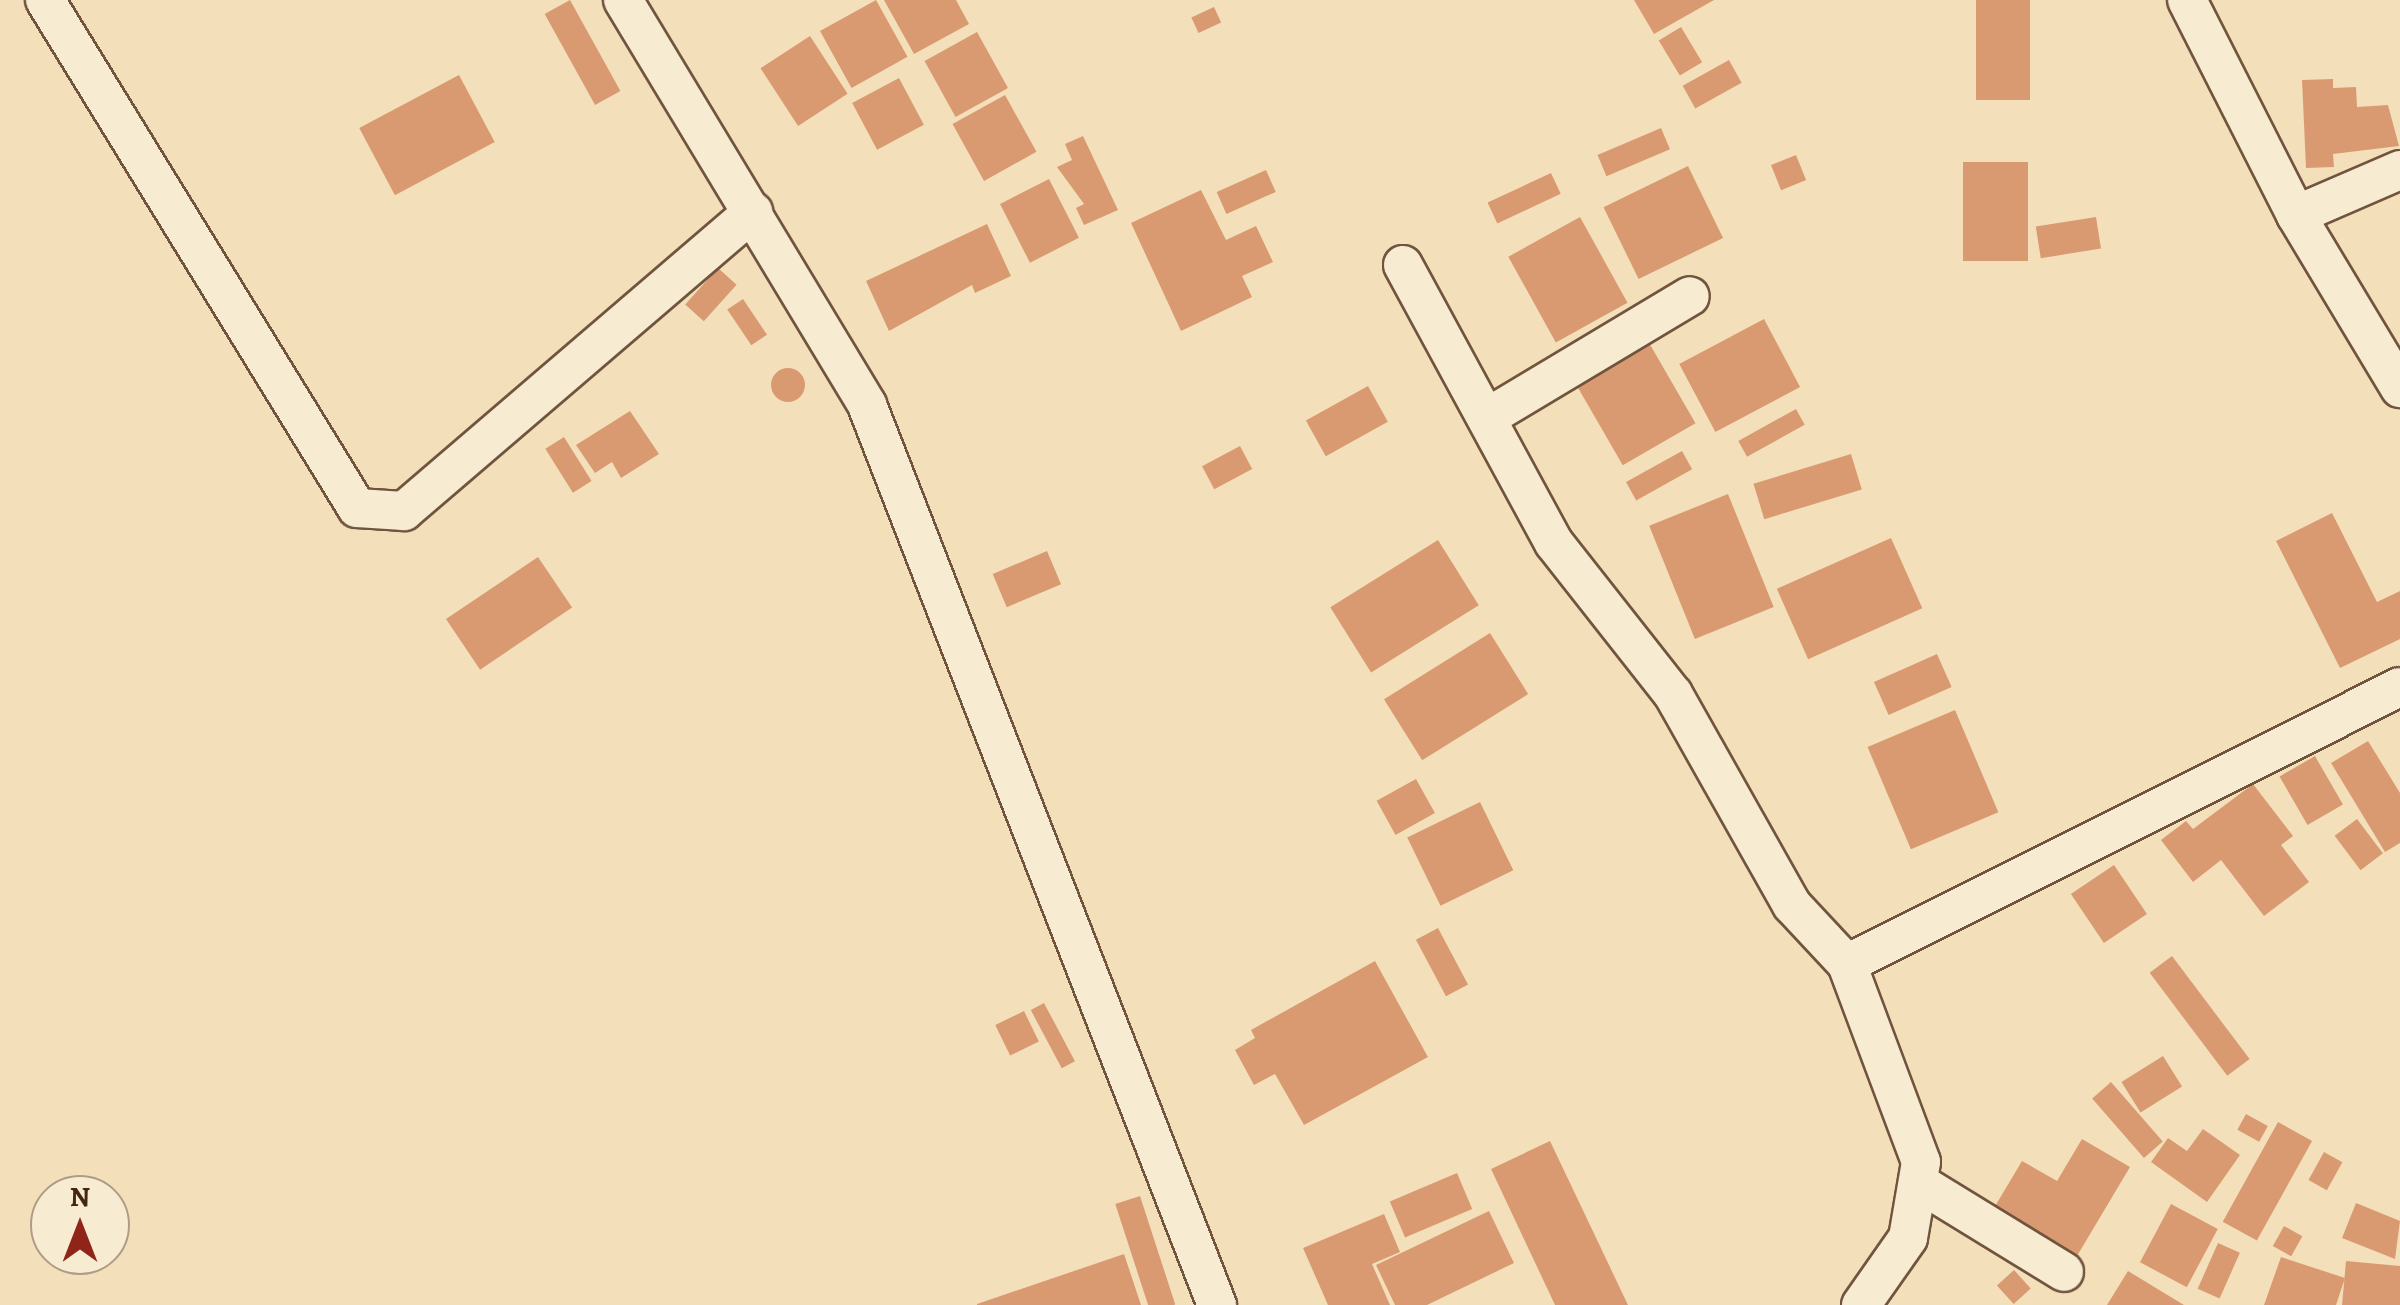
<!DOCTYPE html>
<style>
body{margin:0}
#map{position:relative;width:2400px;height:1305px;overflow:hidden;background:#f3e0ba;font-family:Alegreya,serif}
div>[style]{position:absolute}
.building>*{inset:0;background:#da9a71;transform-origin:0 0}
.round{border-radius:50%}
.roads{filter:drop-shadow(2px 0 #71543e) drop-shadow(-2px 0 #71543e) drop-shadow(0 2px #71543e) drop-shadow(0 -2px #71543e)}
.street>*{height:38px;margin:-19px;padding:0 19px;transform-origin:19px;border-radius:19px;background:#f7ebd2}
span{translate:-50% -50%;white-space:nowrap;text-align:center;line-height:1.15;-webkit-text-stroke:9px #f7ebd2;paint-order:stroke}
.north{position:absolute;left:30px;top:1175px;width:100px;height:100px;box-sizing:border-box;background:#f7ebd2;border:2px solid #b09c86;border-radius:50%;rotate:0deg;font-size:28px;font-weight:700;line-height:40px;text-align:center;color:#462514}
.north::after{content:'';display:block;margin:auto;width:35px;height:45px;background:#8f2418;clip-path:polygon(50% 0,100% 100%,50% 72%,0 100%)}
</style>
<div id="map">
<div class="building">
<i style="left:570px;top:0;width:104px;height:29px;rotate:61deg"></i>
<i style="left:876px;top:0;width:65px;height:64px;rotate:61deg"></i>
<i style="clip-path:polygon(884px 0,956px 0,969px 24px,914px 54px)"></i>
<i style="clip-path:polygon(1634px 0,1714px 0,1654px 34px)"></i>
<i style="left:1976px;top:0;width:54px;height:100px"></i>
<i style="left:1214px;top:7px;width:17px;height:25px;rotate:65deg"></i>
<i style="left:1681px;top:27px;width:41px;height:26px;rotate:59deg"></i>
<i style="left:977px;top:32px;width:64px;height:60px;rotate:61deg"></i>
<i style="left:810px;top:36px;width:69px;height:59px;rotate:57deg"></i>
<i style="left:1729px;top:60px;width:26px;height:53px;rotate:61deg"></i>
<i style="left:459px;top:75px;width:76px;height:113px;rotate:62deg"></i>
<i style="left:899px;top:78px;width:53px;height:53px;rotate:62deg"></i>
<i style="clip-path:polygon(2333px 79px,2333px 88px,2356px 87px,2357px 107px,2388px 105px,2399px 146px,2333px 154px,2334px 167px,2306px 168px,2302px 80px)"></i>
<i style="left:1005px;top:95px;width:65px;height:60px;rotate:61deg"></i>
<i style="left:1661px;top:128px;width:23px;height:69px;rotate:67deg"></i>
<i style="clip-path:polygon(1083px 136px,1118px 210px,1084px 225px,1076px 208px,1084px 204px,1057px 167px,1072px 160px,1065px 144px)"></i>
<i style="left:1796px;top:155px;width:27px;height:27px;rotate:68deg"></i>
<i style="left:1963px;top:162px;width:65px;height:99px"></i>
<i style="left:1688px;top:166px;width:80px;height:94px;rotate:64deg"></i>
<i style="left:1266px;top:170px;width:24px;height:54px;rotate:66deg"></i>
<i style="left:1551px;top:173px;width:23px;height:70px;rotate:65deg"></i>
<i style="left:1049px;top:179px;width:66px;height:55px;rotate:63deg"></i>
<i style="clip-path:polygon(1201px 190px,1226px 240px,1256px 226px,1273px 262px,1242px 276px,1252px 297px,1181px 331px,1131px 223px)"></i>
<i style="left:1580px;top:217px;width:98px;height:82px;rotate:61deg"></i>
<i style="left:2096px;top:217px;width:32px;height:61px;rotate:81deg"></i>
<i style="clip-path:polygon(987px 224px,1011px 276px,975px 293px,972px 285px,889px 331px,866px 281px)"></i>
<i style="left:718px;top:268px;width:25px;height:49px;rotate:42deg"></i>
<i style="left:743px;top:299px;width:43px;height:19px;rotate:56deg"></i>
<i style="left:1764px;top:319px;width:77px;height:96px;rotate:62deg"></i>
<i style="left:1648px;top:341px;width:95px;height:84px;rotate:60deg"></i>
<i class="round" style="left:771px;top:368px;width:34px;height:34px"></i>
<i style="left:1368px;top:386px;width:41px;height:71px;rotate:61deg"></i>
<i style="left:1796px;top:409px;width:18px;height:66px;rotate:61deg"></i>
<i style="clip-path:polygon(630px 411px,659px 454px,621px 478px,612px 462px,595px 473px,576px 445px)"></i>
<i style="left:564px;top:437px;width:52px;height:22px;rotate:58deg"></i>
<i style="left:1240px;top:446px;width:26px;height:43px;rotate:62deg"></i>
<i style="left:1682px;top:451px;width:21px;height:64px;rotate:61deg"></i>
<i style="left:1851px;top:454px;width:37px;height:102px;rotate:73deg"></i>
<i style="left:1728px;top:494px;width:122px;height:85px;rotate:68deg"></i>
<i style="clip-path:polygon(2332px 513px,2377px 602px,2400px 591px,2400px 639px,2340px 668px,2276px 541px)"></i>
<i style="left:1891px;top:538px;width:77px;height:125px;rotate:66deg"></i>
<i style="left:1438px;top:540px;width:77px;height:127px;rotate:58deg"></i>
<i style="left:1047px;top:551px;width:36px;height:59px;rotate:67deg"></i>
<i style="left:538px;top:557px;width:61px;height:111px;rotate:56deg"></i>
<i style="left:1490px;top:633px;width:72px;height:125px;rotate:58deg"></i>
<i style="left:1937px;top:654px;width:36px;height:69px;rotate:66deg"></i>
<i style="left:1955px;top:710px;width:111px;height:95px;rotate:67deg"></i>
<i style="clip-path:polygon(2368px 741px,2400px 793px,2400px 843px,2385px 852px,2331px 763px)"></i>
<i style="left:2315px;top:756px;width:56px;height:41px;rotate:60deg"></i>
<i style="left:1416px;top:779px;width:39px;height:45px;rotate:61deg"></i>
<i style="clip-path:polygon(2253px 784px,2293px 836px,2281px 845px,2309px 882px,2264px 916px,2221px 860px,2193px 882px,2161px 840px,2186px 821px,2193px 829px)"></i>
<i style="left:1480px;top:802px;width:76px;height:81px;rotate:64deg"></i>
<i style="left:2357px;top:819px;width:43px;height:28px;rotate:53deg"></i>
<i style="left:2114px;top:865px;width:59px;height:52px;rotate:56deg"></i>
<i style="left:1438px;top:928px;width:64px;height:25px;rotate:62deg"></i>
<i style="left:2172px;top:956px;width:129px;height:28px;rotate:53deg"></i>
<i style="clip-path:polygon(1375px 961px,1428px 1057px,1304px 1125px,1275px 1074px,1254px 1085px,1235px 1050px,1255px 1038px,1251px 1030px)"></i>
<i style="left:1044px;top:1003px;width:66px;height:15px;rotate:62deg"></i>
<i style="left:1024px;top:1011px;width:34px;height:32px;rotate:64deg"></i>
<i style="left:2163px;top:1056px;width:36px;height:49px;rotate:58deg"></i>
<i style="left:2111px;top:1082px;width:79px;height:25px;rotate:49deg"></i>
<i style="left:2246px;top:1114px;width:25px;height:18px;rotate:29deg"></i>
<i style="left:2278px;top:1122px;width:39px;height:114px;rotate:29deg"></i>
<i style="clip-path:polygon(2203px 1129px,2240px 1155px,2207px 1202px,2151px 1162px,2168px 1138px,2187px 1151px)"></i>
<i style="clip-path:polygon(2082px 1139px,2130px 1167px,2077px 1256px,1994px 1208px,2022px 1161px,2057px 1181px)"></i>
<i style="clip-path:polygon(1550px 1141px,1628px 1305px,1555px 1305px,1491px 1169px)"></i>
<i style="left:2324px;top:1152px;width:21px;height:32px;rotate:29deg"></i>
<i style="left:1457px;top:1173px;width:39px;height:73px;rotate:67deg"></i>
<i style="left:1140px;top:1196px;width:114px;height:26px;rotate:72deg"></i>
<i style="clip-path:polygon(2356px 1203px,2400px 1221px,2395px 1259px,2342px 1238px)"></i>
<i style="left:2171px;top:1204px;width:53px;height:66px;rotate:28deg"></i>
<i style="clip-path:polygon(1489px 1211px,1514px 1263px,1427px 1305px,1395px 1305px,1376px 1265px)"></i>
<i style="clip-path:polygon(1384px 1214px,1400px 1252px,1372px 1264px,1390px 1305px,1328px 1305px,1303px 1248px)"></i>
<i style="left:2284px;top:1226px;width:21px;height:23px;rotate:29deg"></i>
<i style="left:2218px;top:1243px;width:24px;height:50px;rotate:24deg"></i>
<i style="clip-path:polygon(1124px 1254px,1141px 1305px,977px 1305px,977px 1304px)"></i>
<i style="clip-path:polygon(2281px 1257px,2345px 1278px,2336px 1305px,2264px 1305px)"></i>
<i style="clip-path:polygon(2346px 1261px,2400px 1266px,2400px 1305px,2342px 1305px)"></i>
<i style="left:2014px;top:1270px;width:25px;height:23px;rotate:48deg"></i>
<i style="clip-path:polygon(2128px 1271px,2184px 1305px,2107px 1305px)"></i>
</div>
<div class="roads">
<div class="street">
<i style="left:45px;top:0;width:596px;rotate:58.44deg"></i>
<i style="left:357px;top:508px;width:47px;rotate:3.7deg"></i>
<i style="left:404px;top:511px;width:460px;rotate:-40.6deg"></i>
<i style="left:623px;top:0;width:473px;rotate:58.9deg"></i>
<i style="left:867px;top:405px;width:966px;rotate:68.75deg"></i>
<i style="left:2187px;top:0;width:241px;rotate:63.1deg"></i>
<i style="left:2296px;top:215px;width:202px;rotate:59deg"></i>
<i style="left:2296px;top:215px;width:113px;rotate:-23.4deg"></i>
<i style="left:1403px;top:265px;width:316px;rotate:61.5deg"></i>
<i style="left:1554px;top:543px;width:192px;rotate:51.8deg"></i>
<i style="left:1673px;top:694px;width:242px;rotate:60.6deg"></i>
<i style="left:1792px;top:905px;width:81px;rotate:47deg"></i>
<i style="left:1847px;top:964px;width:211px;rotate:69.5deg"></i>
<i style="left:1921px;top:1162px;width:77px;rotate:99.7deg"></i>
<i style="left:1908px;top:1238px;width:82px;rotate:125deg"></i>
<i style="left:1488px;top:417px;width:235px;rotate:-30.9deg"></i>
<i style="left:1847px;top:964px;width:618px;rotate:-26.61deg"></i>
<i style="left:1919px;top:1183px;width:170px;rotate:31.5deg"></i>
</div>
</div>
<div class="north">N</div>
</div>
